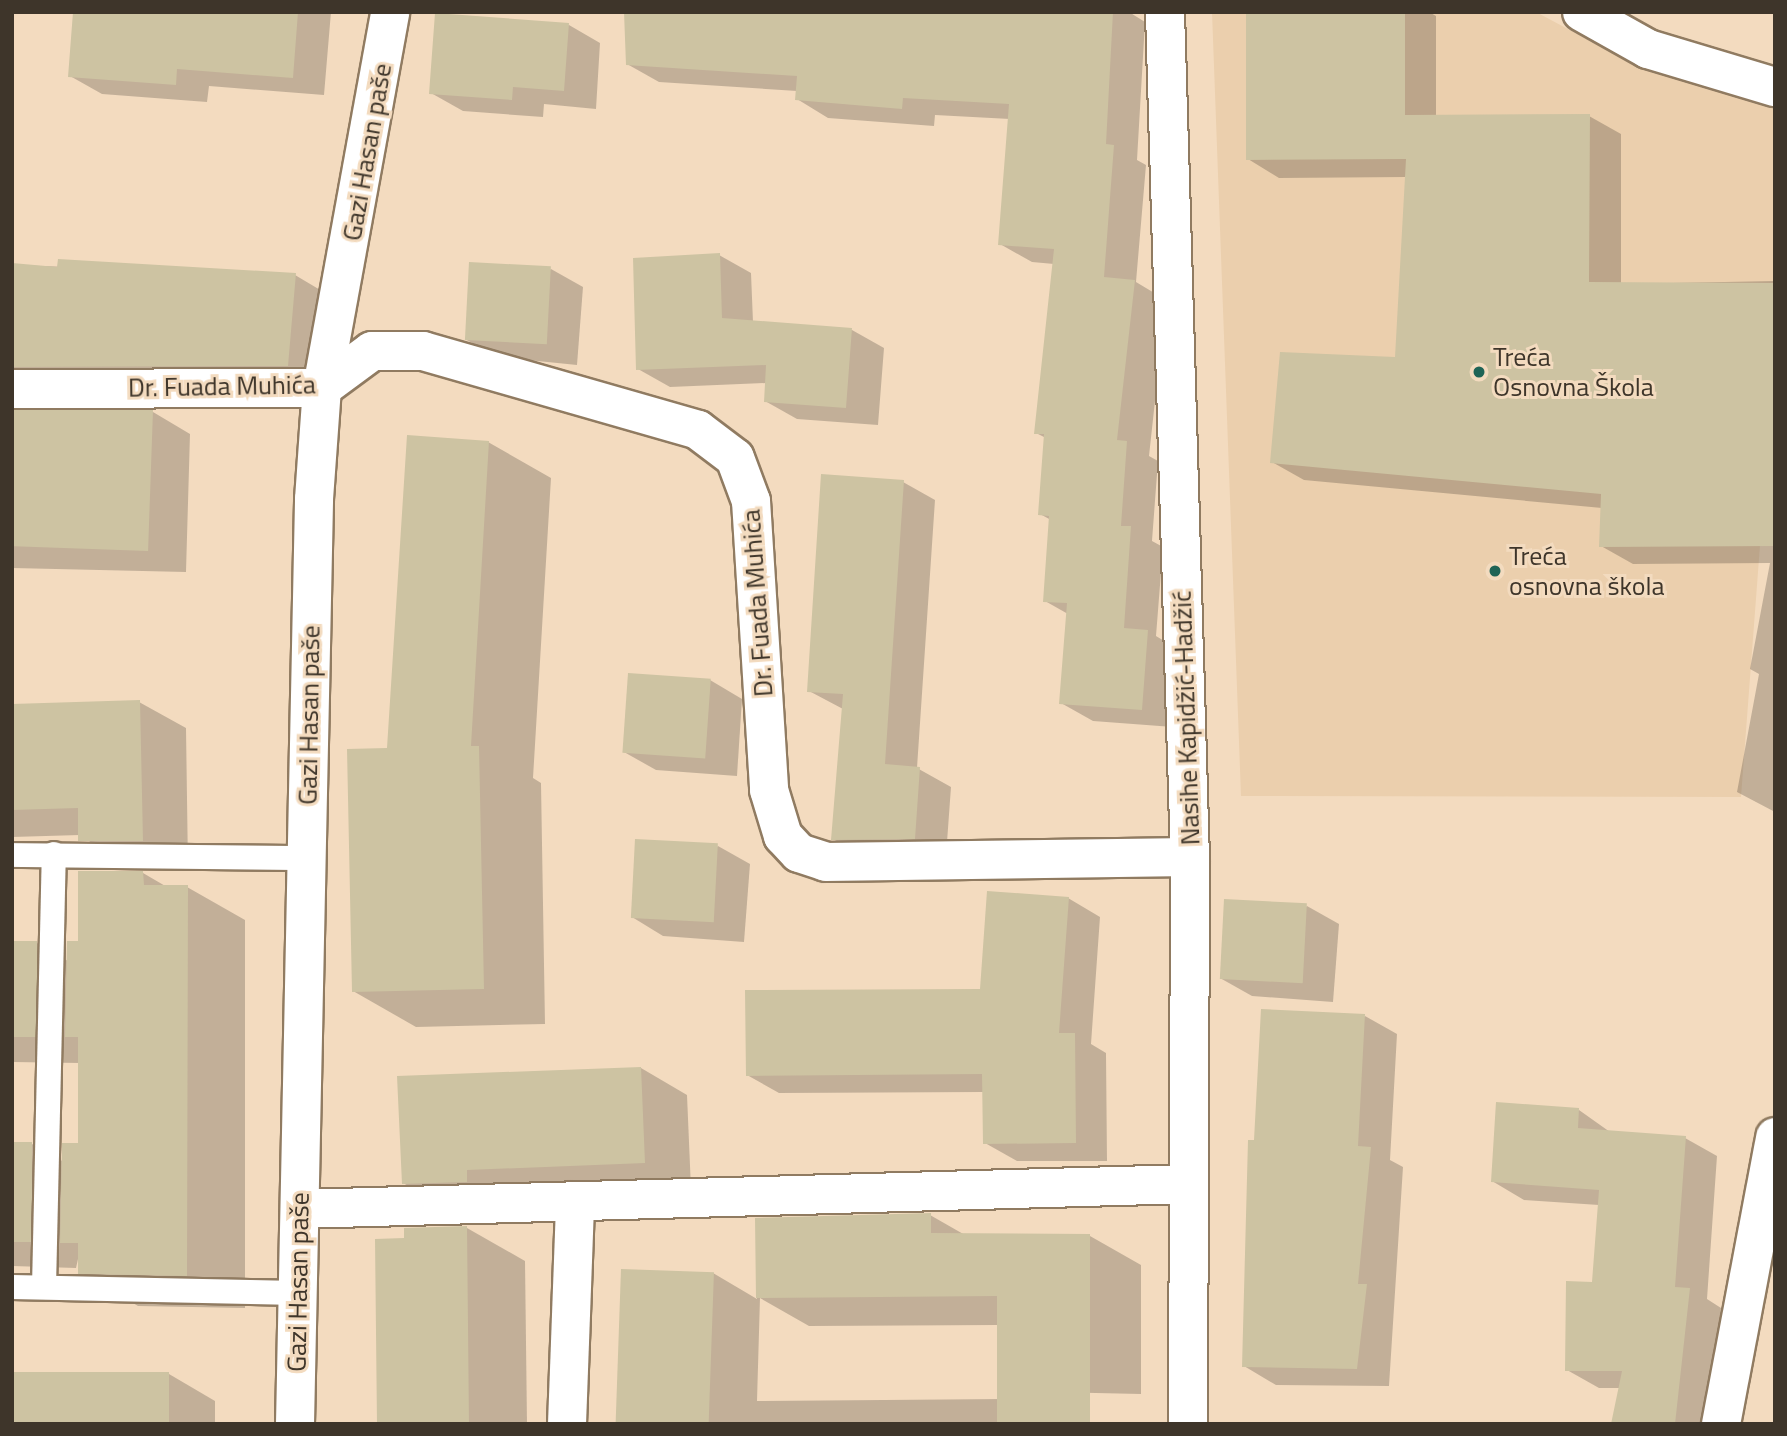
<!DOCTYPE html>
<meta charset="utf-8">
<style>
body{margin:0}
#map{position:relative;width:1787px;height:1436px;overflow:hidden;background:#f3dbbf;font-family:"Titillium Web",sans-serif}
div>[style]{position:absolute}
.built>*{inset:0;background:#ebcfad}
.shadow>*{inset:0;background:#0003}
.building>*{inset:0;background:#cdc3a2;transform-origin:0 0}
.roads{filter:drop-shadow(2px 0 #907b61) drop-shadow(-2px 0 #907b61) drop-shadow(0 2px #907b61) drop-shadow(0 -2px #907b61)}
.service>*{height:24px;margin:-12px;padding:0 12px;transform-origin:12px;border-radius:12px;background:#fff}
.minor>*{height:38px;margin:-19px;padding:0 19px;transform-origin:19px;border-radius:19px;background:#fff}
.dots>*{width:19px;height:19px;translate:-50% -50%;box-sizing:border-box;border:4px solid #f3dbbf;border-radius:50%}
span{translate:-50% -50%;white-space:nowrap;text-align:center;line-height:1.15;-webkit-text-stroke:6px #f3dbbf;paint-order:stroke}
.street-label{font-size:26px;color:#3e352a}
.poi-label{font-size:26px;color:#3e352a}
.left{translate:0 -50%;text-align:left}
.frame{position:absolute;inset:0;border:14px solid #3e352a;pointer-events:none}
</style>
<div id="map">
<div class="built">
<i style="clip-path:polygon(1212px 12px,1536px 12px,1622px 58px,1775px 105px,1775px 347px,1741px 797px,1241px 796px)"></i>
</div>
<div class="shadow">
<i style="clip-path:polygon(75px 12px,331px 12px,324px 95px,209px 86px,207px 102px,102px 94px,70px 76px)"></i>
<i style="clip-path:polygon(626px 12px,1129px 12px,1145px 22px,1137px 160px,1146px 165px,1136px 282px,1166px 300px,1149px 456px,1158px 461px,1152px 541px,1163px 547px,1156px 636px,1179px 650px,1173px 727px,1093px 721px,1061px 703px,1068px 614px,1045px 601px,1051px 520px,1040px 514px,1046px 438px,1036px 433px,1054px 264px,1032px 262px,1000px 244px,1010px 119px,935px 115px,934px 126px,828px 118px,797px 99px,797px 91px,659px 82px,627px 64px)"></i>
<i style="clip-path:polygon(1247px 12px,1429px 12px,1436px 16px,1436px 116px,1589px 116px,1621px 134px,1621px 284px,1775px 281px,1775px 812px,1737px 792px,1759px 674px,1750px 669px,1770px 563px,1633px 564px,1601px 546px,1602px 508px,1304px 480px,1272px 462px,1397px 359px,1407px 177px,1279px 178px,1248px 159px)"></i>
<i style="clip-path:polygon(569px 25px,600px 43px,596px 109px,544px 104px,543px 117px,463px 111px,431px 93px)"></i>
<i style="clip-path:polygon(719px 255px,751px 273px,753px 322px,852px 330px,884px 348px,878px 425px,797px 419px,765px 401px,767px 383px,670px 387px,638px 369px)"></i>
<i style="clip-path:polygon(12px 265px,295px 275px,332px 297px,325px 387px,30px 400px,30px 412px,153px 412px,190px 434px,186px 572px,12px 568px)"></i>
<i style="clip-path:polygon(551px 269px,583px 287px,577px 365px,497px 357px,465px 339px)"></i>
<i style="clip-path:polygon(488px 442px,551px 478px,533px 778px,541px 783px,545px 1024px,416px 1027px,353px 991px,389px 749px)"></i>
<i style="clip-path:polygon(903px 482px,935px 500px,917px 768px,951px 787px,946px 856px,865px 857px,833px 839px,843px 709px,809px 691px)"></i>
<i style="clip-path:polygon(710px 680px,742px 699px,737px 776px,656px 770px,624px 752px)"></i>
<i style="clip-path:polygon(139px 702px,186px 728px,188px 867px,126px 866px,80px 835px,12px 837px,12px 705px)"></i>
<i style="clip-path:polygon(718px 846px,750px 864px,744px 942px,663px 936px,632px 917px)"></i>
<i style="clip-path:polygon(143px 873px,167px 887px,187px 887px,245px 920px,245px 1308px,138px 1306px,80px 1272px,80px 1250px,76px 1268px,12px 1266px,12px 1143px,32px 1144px,64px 1162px,80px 1145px,80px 1063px,12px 1062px,12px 943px,37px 943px,68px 961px)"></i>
<i style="clip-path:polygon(1068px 898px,1100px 917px,1091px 1044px,1106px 1053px,1107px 1161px,1017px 1161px,985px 1143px,984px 1092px,779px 1093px,747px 1075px,981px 990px)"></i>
<i style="clip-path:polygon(1307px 906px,1339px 924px,1333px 1002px,1252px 996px,1220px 978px)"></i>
<i style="clip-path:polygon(1365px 1016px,1397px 1034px,1390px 1160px,1403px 1167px,1389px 1386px,1276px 1385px,1244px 1366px,1256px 1142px)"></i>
<i style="clip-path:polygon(641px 1068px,687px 1095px,691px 1189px,450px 1210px,403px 1183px)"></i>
<i style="clip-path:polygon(1579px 1110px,1610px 1132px,1685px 1138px,1717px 1156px,1707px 1299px,1721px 1308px,1709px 1424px,1613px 1424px,1620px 1388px,1599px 1388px,1567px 1370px,1593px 1284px,1599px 1205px,1524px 1200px,1492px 1181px)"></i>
<i style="clip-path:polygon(930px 1215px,965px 1235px,1090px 1236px,1141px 1265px,1141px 1394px,1050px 1392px,999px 1325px,809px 1326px,760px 1298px,757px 1401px,1004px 1399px,1048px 1424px,619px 1424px,713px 1273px,757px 1299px,757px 1220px)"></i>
<i style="clip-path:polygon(467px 1228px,525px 1261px,527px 1424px,379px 1424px,406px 1240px)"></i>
<i style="clip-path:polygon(169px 1374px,215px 1401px,215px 1424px,12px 1424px)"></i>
</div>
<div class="building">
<i style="clip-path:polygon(73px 12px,298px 12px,293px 78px,177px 69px,176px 85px,68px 77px)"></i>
<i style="clip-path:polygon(624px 12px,1113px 12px,1106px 144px,1114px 145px,1104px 277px,1135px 280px,1117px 440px,1127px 441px,1121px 526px,1131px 526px,1124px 628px,1148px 630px,1142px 710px,1059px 704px,1067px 603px,1043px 602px,1049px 516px,1038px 515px,1044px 434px,1034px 434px,1054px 249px,998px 245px,1009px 104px,903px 98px,902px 109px,795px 100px,797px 76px,626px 65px)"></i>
<i style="clip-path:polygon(1246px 12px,1405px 12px,1405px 115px,1590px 114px,1589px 282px,1775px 283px,1775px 546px,1599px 547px,1601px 494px,1270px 463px,1280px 352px,1395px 357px,1406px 159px,1246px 160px)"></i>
<i style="clip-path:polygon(435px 13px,569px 23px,564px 91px,513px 87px,512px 100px,429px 94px)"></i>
<i style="clip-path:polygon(720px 253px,722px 318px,852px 328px,846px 408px,764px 402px,766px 365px,636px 370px,633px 258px)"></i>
<i style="clip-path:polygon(58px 259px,296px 273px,288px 366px,12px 367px,12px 263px,57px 267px)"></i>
<i style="left:469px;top:262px;width:82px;height:78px;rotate:3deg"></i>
<i style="left:153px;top:410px;width:141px;height:141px;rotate:92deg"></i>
<i style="clip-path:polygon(407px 435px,489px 441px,471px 746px,479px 746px,484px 989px,352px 992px,347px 749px,387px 748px)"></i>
<i style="clip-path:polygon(821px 474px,904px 480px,885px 764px,920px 767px,915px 839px,831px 840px,843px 694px,807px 692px)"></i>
<i style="left:628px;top:673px;width:83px;height:80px;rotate:4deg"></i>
<i style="clip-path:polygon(140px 700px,143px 841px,78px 841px,78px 808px,12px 810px,12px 704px)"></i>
<i style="left:635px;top:839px;width:83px;height:79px;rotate:3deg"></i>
<i style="clip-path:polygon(78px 871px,143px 871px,144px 885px,188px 885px,187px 1276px,78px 1274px,78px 1243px,60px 1243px,62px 1143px,78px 1143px,78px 1037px,65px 1037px,67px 941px,78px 941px)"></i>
<i style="clip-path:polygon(987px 891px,1069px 897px,1059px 1033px,1075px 1033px,1076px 1143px,983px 1144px,982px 1074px,746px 1076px,745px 990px,980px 989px)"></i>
<i style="left:1224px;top:899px;width:83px;height:80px;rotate:3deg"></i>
<i style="left:12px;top:941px;width:25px;height:96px"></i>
<i style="clip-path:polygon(1261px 1009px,1365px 1014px,1358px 1146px,1371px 1147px,1358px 1284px,1367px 1284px,1357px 1369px,1242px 1367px,1248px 1140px,1254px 1140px)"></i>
<i style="clip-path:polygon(641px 1067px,645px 1163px,467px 1170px,467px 1182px,402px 1184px,397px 1076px)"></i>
<i style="clip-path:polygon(1496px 1102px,1579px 1108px,1578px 1128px,1686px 1136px,1675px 1287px,1690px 1288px,1675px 1424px,1611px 1424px,1622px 1371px,1565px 1371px,1566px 1281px,1592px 1282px,1599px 1190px,1491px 1182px)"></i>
<i style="left:12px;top:1142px;width:20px;height:100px"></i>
<i style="clip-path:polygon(931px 1213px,931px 1233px,1090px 1234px,1090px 1424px,997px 1424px,997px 1296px,756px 1298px,755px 1218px)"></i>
<i style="clip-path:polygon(467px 1226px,469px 1424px,377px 1424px,375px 1239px,404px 1238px,404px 1228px)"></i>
<i style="left:621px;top:1269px;width:93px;height:155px;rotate:2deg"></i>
<i style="left:12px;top:1372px;width:157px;height:52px"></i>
</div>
<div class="roads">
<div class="service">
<i style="left:12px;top:855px;width:294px;rotate:0.6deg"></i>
<i style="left:12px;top:1287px;width:286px;rotate:1.2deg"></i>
<i style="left:44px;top:1287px;width:433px;rotate:-88.7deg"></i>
</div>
<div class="minor">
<i style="left:1165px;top:12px;width:845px;rotate:88.31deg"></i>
<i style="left:1190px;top:857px;width:567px;rotate:90.2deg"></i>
<i style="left:1582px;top:12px;width:76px;rotate:29.3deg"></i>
<i style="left:1648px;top:49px;width:133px;rotate:16.7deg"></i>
<i style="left:12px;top:389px;width:310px;rotate:-0.2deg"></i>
<i style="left:322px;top:388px;width:62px;rotate:-36.5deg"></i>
<i style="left:372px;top:351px;width:51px"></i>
<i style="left:423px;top:351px;width:286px;rotate:16deg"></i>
<i style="left:698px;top:430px;width:46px;rotate:37.1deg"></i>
<i style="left:735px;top:458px;width:46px;rotate:69.6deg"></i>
<i style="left:751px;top:501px;width:290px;rotate:86.4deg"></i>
<i style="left:769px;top:790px;width:48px;rotate:73.1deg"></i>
<i style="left:783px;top:836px;width:23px;rotate:47deg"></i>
<i style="left:799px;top:853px;width:28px;rotate:18deg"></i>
<i style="left:826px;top:862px;width:364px;rotate:-0.8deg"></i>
<i style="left:300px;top:1209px;width:889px;rotate:-1.61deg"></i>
<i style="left:295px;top:1424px;width:925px;rotate:-88.82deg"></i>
<i style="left:314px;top:499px;width:111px;rotate:-85.9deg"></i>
<i style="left:322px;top:388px;width:382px;rotate:-79.7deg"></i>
<i style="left:567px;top:1424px;width:223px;rotate:-87.9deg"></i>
<i style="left:1721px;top:1424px;width:292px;rotate:-79.3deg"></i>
</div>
</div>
<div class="dots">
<i style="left:1479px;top:372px;background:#1f6456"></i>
<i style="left:1495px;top:571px;background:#1f6456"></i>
</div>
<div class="street-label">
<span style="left:367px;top:152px;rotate:-80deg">Gazi Hasan paše</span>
<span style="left:222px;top:386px;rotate:-1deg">Dr. Fuada Muhića</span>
<span style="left:757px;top:603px;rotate:-94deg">Dr. Fuada Muhića</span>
<span style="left:309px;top:715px;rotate:-89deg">Gazi Hasan paše</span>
<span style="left:1186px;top:718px;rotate:-92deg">Nasihe Kapidžić-Hadžić</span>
<span style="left:298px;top:1282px;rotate:-89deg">Gazi Hasan paše</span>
</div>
<div class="poi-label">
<span class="left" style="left:1493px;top:372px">Treća<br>Osnovna Škola</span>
<span class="left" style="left:1509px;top:571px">Treća<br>osnovna škola</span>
</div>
<div class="frame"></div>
</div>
